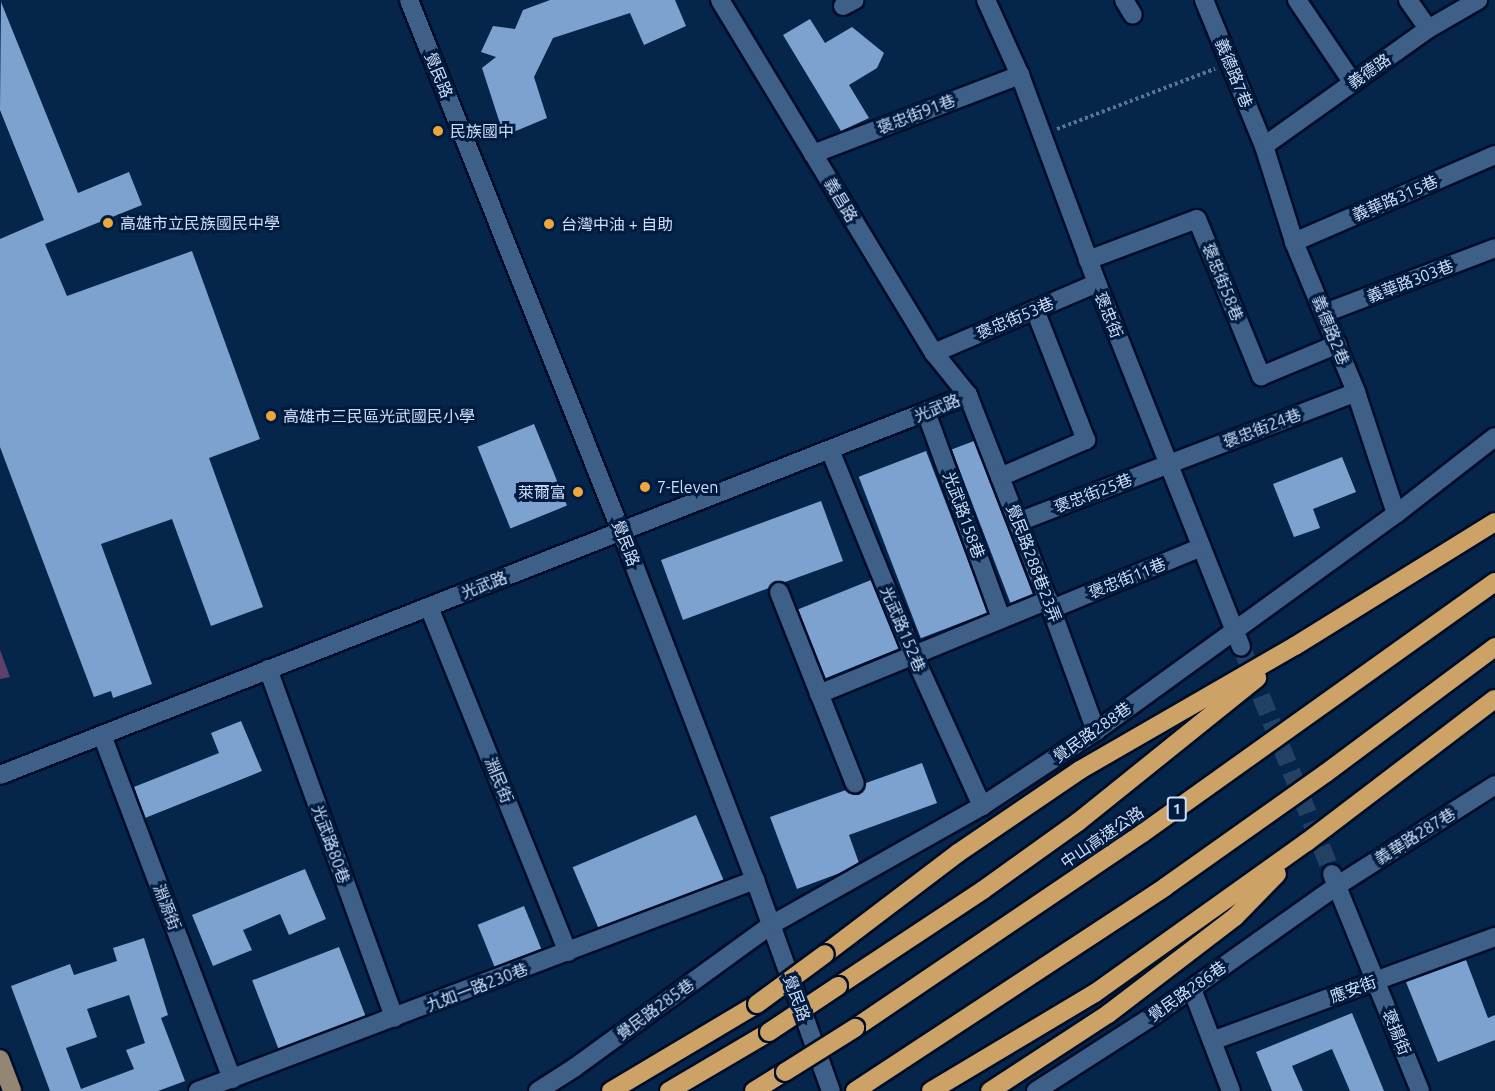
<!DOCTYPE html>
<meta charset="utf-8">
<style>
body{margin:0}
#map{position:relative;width:1495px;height:1091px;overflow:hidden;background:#05254a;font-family:Ubuntu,"Noto Sans TC",sans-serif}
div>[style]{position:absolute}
.green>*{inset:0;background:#5f406d}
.building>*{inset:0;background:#7ea2cf;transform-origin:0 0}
.minor-tunnel>*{height:18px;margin-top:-9px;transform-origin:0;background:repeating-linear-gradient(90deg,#234164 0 18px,transparent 0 27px)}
.path>*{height:4px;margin-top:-2px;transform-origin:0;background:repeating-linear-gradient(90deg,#5b7595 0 3px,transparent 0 6px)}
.roads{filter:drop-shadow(2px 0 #000d28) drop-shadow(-2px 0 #000d28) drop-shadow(0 2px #000d28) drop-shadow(0 -2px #000d28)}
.minor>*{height:18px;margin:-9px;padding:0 9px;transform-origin:9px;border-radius:9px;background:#3e5f88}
.major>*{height:18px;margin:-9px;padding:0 9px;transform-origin:9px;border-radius:9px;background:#938774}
.highway>*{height:18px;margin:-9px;padding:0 9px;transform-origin:9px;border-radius:9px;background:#cca267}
.bridges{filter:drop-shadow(2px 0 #000d28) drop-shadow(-2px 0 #000d28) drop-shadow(0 2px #000d28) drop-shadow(0 -2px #000d28)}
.highway-bridge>*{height:18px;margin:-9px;padding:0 9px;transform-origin:9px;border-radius:9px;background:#cca267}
.dots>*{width:16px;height:16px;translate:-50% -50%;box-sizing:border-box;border:3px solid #001b3f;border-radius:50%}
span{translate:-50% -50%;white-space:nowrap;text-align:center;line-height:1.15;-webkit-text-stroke:6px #001b3f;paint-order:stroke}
.shield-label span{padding:2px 4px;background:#001b3f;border:2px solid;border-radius:4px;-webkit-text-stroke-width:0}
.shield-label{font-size:15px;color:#cddff8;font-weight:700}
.street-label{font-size:16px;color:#cddff8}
.poi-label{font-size:16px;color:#cddff8}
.left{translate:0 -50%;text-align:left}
.right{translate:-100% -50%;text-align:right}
</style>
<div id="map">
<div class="green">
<i style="clip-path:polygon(0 650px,10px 677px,0 679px)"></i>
</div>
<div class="building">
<i style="clip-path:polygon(550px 0,675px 0,686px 26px,644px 45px,630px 13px,553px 38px,534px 77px,547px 118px,504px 136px,482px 68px,496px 57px,481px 52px,493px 26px,515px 29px,523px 10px)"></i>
<i style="clip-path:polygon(1px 2px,78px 193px,129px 172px,142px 205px,45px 244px,67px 296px,192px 251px,260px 439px,209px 458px,263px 607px,211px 626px,172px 519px,101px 544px,152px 684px,113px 698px,111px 691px,94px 697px,0 447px,0 239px,44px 220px,0 110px)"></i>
<i style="clip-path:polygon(810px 19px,825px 43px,852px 27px,884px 53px,877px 68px,849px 85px,869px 118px,841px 131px,783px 35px)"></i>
<i style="left:534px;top:424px;width:88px;height:61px;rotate:68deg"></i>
<i style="left:974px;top:441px;width:164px;height:24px;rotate:69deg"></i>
<i style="left:926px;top:451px;width:173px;height:72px;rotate:69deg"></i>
<i style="clip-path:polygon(1342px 457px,1356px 492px,1313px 509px,1320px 528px,1294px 537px,1273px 484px)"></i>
<i style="clip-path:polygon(821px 501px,843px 561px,785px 582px,775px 581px,769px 588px,683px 620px,661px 560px)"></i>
<i style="left:871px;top:580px;width:74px;height:79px;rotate:68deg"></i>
<i style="clip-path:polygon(241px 721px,262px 771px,145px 818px,134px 787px,219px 753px,211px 733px)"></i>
<i style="clip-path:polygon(922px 763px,937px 803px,849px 835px,859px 863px,840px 873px,797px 889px,770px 817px,846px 790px,853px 795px,859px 795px,864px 790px,866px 783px)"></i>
<i style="left:696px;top:815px;width:70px;height:134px;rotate:67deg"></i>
<i style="clip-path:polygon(305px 869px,326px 919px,289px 935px,280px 914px,243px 930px,252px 950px,213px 966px,192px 915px)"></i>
<i style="left:524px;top:906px;width:46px;height:50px;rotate:68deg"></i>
<i style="clip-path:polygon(evenodd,144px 938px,168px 1015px,161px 1018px,185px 1081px,158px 1091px,50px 1091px,11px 986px,70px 964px,74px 975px,117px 961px,113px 948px,144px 938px,129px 995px,145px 1043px,126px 1050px,134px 1069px,81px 1089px,66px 1048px,97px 1037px,87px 1009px,129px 995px)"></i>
<i style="left:339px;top:947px;width:74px;height:93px;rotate:69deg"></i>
<i style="clip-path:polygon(1466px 960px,1488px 1018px,1495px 1015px,1495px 1040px,1438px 1062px,1406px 982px)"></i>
<i style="clip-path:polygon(1352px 1013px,1384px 1091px,1350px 1091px,1332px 1049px,1292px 1066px,1303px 1091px,1272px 1091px,1256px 1052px)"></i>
</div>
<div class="minor-tunnel">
<i style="left:1241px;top:646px;width:245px;rotate:68.2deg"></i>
</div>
<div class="path">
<i style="left:1057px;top:129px;width:169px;rotate:-20.8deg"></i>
</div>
<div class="roads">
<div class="minor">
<i style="left:409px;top:0;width:572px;rotate:68.24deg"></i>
<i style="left:621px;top:531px;width:374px;rotate:69deg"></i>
<i style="left:755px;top:880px;width:224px;rotate:70.2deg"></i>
<i style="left:720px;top:0;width:413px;rotate:58.8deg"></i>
<i style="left:934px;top:353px;width:54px;rotate:51deg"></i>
<i style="left:968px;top:395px;width:220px;rotate:68.7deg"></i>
<i style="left:1048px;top:600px;width:140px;rotate:69.9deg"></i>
<i style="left:986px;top:0;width:82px;rotate:65.6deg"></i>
<i style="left:1020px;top:75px;width:222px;rotate:69.7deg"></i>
<i style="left:1097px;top:283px;width:391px;rotate:68.4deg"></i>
<i style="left:1124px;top:0;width:17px;rotate:59deg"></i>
<i style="left:1204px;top:0;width:158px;rotate:67.7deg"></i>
<i style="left:1264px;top:146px;width:101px;rotate:72.6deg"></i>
<i style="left:1294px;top:242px;width:162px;rotate:67.5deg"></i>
<i style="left:1356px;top:392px;width:128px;rotate:71.8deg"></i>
<i style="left:1297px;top:0;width:100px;rotate:56deg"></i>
<i style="left:1408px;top:0;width:35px;rotate:55deg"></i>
<i style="left:843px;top:6px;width:13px;rotate:-27deg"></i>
<i style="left:1264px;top:146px;width:201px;rotate:-35.5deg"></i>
<i style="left:1428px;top:29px;width:58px;rotate:-30.1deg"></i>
<i style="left:813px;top:154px;width:222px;rotate:-20.9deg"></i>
<i style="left:1294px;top:242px;width:219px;rotate:-23.4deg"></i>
<i style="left:1088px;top:260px;width:116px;rotate:-20.6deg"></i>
<i style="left:1197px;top:219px;width:170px;rotate:67.8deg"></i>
<i style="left:1261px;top:376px;width:83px;rotate:-22.6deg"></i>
<i style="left:1325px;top:313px;width:182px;rotate:-20.9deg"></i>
<i style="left:934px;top:353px;width:177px;rotate:-23.2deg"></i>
<i style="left:926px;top:412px;width:219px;rotate:70deg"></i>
<i style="left:830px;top:450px;width:222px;rotate:67.8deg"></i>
<i style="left:914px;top:656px;width:165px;rotate:65.6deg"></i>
<i style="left:1000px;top:477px;width:94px;rotate:-23.3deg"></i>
<i style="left:1086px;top:440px;width:140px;rotate:-111.4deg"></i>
<i style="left:1018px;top:522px;width:362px;rotate:-21deg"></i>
<i style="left:779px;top:592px;width:206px;rotate:68.4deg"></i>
<i style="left:429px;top:607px;width:372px;rotate:68.1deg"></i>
<i style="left:1052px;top:609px;width:162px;rotate:-22.5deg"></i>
<i style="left:268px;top:669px;width:371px;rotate:70.1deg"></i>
<i style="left:819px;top:694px;width:248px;rotate:-22.3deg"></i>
<i style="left:102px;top:735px;width:368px;rotate:69.3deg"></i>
<i style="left:0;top:775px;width:1040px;rotate:-21.43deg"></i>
<i style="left:1332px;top:874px;width:234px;rotate:67.9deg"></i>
<i style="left:1192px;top:989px;width:109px;rotate:69.1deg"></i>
<i style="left:1212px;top:1041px;width:302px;rotate:-20.2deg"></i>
<i style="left:198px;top:1091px;width:596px;rotate:-20.75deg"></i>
<i style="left:538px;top:1091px;width:43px;rotate:-32.6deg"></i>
<i style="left:574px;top:1068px;width:243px;rotate:-36deg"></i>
<i style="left:771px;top:925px;width:242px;rotate:-29.4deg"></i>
<i style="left:982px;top:806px;width:136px;rotate:-33.3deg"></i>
<i style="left:1096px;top:731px;width:370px;rotate:-35.9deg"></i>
<i style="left:1396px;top:514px;width:125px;rotate:-37.9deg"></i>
<i style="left:1036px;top:1091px;width:139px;rotate:-32.7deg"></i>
<i style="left:1153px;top:1016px;width:223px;rotate:-35.3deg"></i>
<i style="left:1335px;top:887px;width:190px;rotate:-32.5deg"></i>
</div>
<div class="major">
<i style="left:0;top:1059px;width:34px;rotate:69deg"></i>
</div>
<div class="highway">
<i style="left:825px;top:954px;width:167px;rotate:-37.2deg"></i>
<i style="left:958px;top:853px;width:148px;rotate:-34.2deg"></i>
<i style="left:1080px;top:770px;width:248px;rotate:-30deg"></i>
<i style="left:1295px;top:646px;width:235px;rotate:-31.8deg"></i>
<i style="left:838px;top:986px;width:174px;rotate:-33.5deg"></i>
<i style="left:983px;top:890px;width:117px;rotate:-35.6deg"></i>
<i style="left:1078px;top:822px;width:230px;rotate:-38.8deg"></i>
<i style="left:855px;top:1028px;width:348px;rotate:-34.1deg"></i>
<i style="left:1143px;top:833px;width:432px;rotate:-35.5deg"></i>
<i style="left:611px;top:1091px;width:170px;rotate:-30.8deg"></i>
<i style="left:669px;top:1091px;width:116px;rotate:-30.5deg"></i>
<i style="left:754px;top:1091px;width:36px;rotate:-32deg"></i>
<i style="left:855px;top:1091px;width:371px;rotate:-33.3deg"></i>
<i style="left:1165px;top:887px;width:197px;rotate:-35.3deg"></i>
<i style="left:1326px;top:773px;width:211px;rotate:-36.7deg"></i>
<i style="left:931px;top:1091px;width:191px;rotate:-30.9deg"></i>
<i style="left:1095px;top:993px;width:260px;rotate:-35.5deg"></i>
<i style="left:1307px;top:842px;width:236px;rotate:-37.3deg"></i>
<i style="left:990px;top:1091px;width:141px;rotate:-33.1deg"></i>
<i style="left:1108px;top:1014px;width:160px;rotate:-37.4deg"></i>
<i style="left:1235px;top:917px;width:60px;rotate:-45.7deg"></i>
</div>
</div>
<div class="bridges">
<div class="highway-bridge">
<i style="left:757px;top:1004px;width:84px;rotate:-36.3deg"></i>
<i style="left:769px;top:1032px;width:83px;rotate:-33.7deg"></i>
<i style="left:785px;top:1072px;width:83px;rotate:-32.2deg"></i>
</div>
</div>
<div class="dots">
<i style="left:438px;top:131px;background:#eda83b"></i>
<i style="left:108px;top:223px;background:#eda83b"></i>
<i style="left:549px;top:224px;background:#eda83b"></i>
<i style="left:271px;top:416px;background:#eda83b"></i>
<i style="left:645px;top:487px;background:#eda83b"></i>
<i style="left:578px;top:492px;background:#eda83b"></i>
</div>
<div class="shield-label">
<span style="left:1177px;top:809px">1</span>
</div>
<div class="street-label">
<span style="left:1369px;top:71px;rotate:-35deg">義德路</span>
<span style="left:1234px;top:73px;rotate:68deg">義德路7巷</span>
<span style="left:439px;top:75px;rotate:68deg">覺民路</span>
<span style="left:916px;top:114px;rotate:-21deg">褒忠街91巷</span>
<span style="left:1395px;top:198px;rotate:-23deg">義華路315巷</span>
<span style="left:841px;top:200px;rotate:59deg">義昌路</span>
<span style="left:1410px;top:281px;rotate:-21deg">義華路303巷</span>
<span style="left:1223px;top:282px;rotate:68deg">褒忠街58巷</span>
<span style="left:1109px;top:315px;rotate:68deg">褒忠街</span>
<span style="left:1015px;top:318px;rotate:-23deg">褒忠街53巷</span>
<span style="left:1331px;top:330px;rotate:68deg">義德路2巷</span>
<span style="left:937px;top:408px;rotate:-22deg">光武路</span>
<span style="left:1262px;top:428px;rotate:-21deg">褒忠街24巷</span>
<span style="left:1093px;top:493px;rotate:-21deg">褒忠街25巷</span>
<span style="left:964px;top:515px;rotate:70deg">光武路158巷</span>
<span style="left:626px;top:543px;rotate:69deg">覺民路</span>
<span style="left:1034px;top:563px;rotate:69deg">覺民路288巷23弄</span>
<span style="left:1127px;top:578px;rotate:-22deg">褒忠街11巷</span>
<span style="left:484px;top:585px;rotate:-21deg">光武路</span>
<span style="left:903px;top:629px;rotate:67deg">光武路152巷</span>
<span style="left:1092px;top:732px;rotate:-35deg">覺民路288巷</span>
<span style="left:499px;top:780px;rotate:68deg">淵民街</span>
<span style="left:1415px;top:836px;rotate:-32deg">義華路287巷</span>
<span style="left:1102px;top:837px;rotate:-34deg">中山高速公路</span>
<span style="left:331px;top:844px;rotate:70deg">光武路80巷</span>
<span style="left:167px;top:907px;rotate:69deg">淵源街</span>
<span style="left:477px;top:987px;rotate:-21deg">九如一路230巷</span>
<span style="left:1353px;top:989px;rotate:-20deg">應安街</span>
<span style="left:1187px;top:991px;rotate:-35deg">覺民路286巷</span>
<span style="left:797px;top:998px;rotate:70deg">覺民路</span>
<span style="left:655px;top:1009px;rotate:-36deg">覺民路285巷</span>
<span style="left:1397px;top:1032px;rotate:68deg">褒揚街</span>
</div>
<div class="poi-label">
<span class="left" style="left:450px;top:131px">民族國中</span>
<span class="left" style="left:120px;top:223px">高雄市立民族國民中學</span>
<span class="left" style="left:561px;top:224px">台灣中油 + 自助</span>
<span class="left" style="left:283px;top:416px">高雄市三民區光武國民小學</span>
<span class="left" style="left:657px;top:487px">7-Eleven</span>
<span class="right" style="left:566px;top:492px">萊爾富</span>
</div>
</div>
